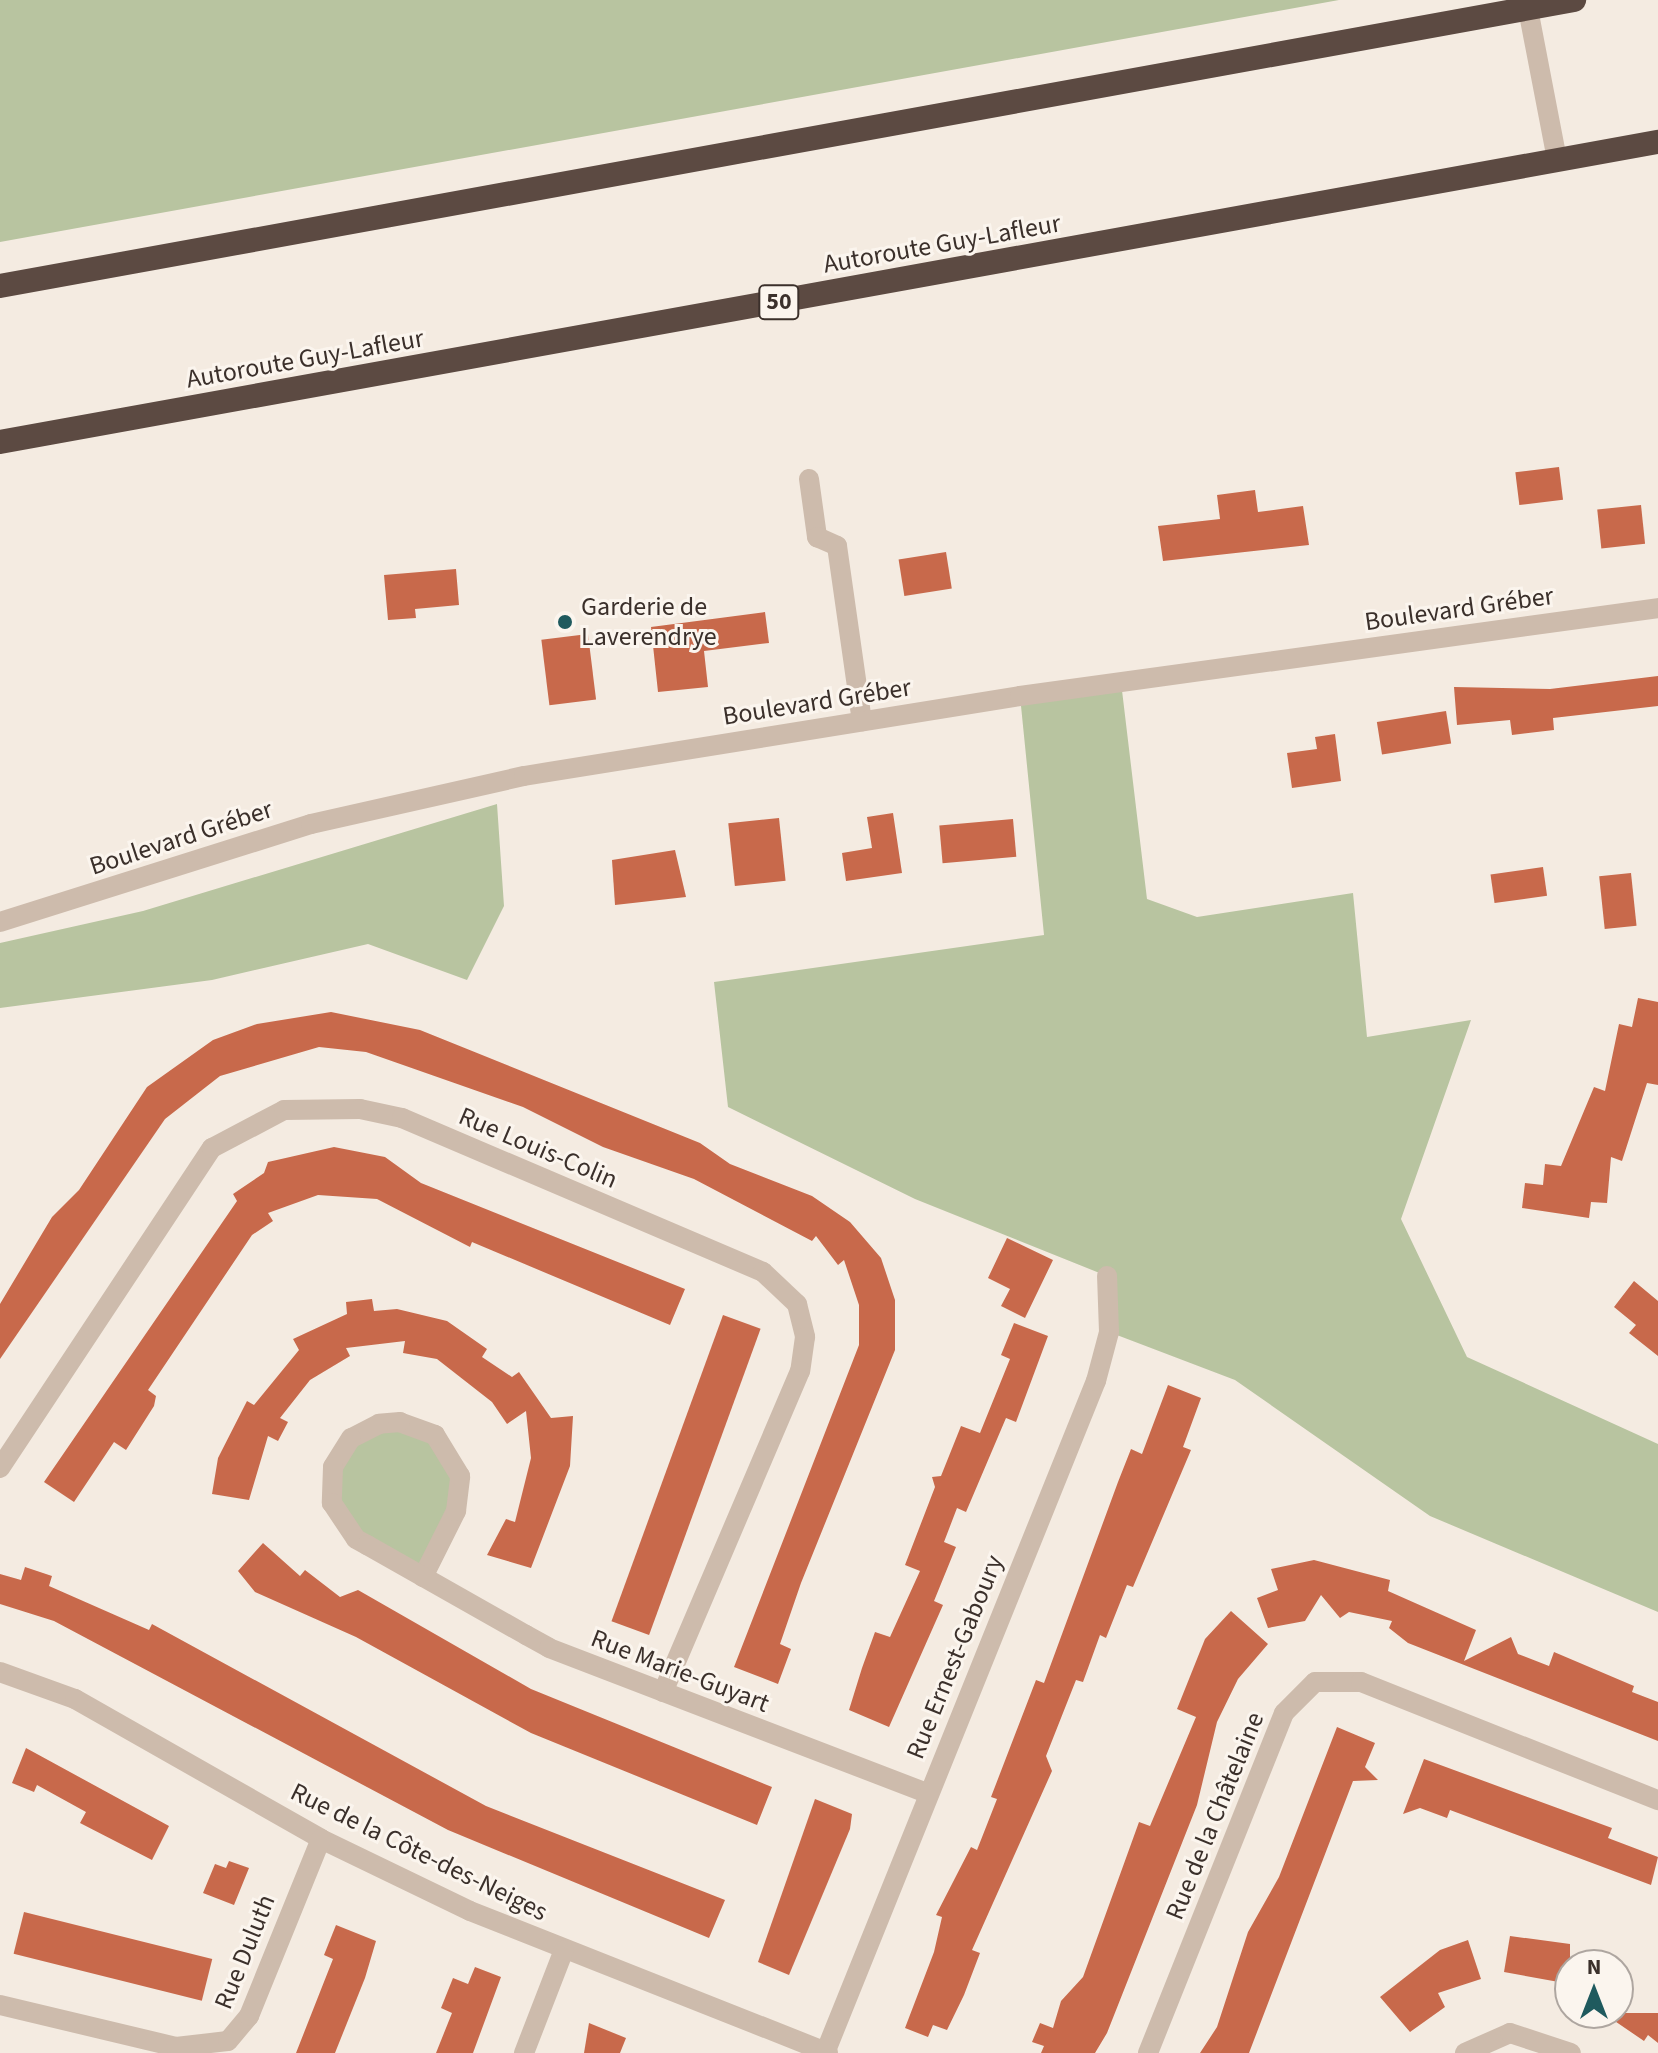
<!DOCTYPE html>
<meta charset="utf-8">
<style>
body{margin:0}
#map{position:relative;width:1658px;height:2053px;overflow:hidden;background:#f4ebe1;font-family:"Source Sans 3",sans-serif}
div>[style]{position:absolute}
.green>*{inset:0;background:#b8c4a0}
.building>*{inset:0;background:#c8694b;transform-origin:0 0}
.minor>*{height:20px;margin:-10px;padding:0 10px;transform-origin:10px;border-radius:10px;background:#cdbbac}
.highway>*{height:24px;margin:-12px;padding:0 12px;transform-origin:12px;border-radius:12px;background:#5c4a42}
.dots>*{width:22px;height:22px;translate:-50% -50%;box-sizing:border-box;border:4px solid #fbf5ee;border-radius:50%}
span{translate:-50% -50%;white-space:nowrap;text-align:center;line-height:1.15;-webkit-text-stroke:6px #fbf5ee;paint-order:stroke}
.shield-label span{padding:2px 6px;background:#fbf5ee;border:2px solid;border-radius:6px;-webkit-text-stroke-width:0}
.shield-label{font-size:24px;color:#3b302b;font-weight:700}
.street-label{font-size:26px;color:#3b302b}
.poi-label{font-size:26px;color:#3b302b}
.left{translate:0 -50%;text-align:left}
.north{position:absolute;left:1554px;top:1949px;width:80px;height:80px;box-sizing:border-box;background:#fbf5ee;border:2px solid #aea6a0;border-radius:50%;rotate:0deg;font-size:22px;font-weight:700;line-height:32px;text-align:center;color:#3b302b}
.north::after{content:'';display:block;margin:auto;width:28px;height:36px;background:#1f5a5e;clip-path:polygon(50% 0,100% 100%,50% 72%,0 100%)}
</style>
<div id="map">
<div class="green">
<i style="clip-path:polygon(0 0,1339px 0,0 242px)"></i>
<i style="clip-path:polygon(1121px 682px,1147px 899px,1197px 917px,1353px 893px,1367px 1037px,1471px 1020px,1401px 1219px,1467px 1357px,1658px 1444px,1658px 1612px,1430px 1516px,1235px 1380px,1109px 1332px,1107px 1276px,915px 1199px,728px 1107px,714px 982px,1044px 935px,1020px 696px)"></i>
<i style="clip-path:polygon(497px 804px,504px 906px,467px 980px,368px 944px,212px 980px,0 1008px,0 943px,143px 911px)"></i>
<i style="clip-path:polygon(419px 1426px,460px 1476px,423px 1577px,340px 1521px,342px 1450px,351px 1438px)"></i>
</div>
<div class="building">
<i style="left:1559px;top:467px;width:33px;height:44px;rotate:83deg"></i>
<i style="clip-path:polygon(1255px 490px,1258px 512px,1303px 506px,1309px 545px,1163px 561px,1158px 526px,1220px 519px,1217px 495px)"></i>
<i style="left:1641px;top:505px;width:39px;height:44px;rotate:84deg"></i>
<i style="left:946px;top:552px;width:37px;height:48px;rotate:81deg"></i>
<i style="clip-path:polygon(456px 569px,459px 605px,415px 609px,416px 618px,388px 620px,384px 575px)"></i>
<i style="clip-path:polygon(765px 612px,769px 643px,704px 651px,708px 687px,658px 692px,651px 627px)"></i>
<i style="left:588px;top:634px;width:66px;height:47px;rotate:83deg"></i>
<i style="clip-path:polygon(1658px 676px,1658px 706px,1553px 718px,1554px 730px,1512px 735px,1510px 720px,1457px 725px,1454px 687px,1550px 689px)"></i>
<i style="left:1446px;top:711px;width:33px;height:70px;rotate:81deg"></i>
<i style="clip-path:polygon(1335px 734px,1341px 781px,1292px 788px,1287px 753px,1317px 749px,1315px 737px)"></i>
<i style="clip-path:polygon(893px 813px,902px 873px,846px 881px,842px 853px,872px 848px,867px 817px)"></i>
<i style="left:779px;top:818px;width:63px;height:51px;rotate:84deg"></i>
<i style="left:1013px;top:819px;width:38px;height:74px;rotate:85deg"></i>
<i style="clip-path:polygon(675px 850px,686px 897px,615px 905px,612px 860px)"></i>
<i style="left:1543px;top:867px;width:29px;height:53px;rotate:82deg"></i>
<i style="left:1631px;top:873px;width:53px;height:32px;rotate:84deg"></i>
<i style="clip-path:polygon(1638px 998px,1658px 1002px,1658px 1085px,1647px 1083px,1622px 1161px,1611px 1157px,1607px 1203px,1591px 1202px,1589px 1218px,1522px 1208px,1525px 1183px,1543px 1185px,1545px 1164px,1561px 1166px,1594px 1087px,1605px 1091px,1619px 1024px,1632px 1027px)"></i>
<i style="clip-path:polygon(331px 1012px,420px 1030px,700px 1143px,730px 1164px,812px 1196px,850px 1222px,881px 1258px,895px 1300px,895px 1350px,801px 1583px,780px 1644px,791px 1649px,778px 1684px,734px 1667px,859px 1345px,859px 1305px,844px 1260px,838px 1265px,816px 1236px,812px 1241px,694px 1179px,603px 1147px,523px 1107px,366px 1052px,319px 1047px,220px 1076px,165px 1119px,0 1359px,0 1304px,52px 1217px,79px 1190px,147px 1087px,213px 1040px,257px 1024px)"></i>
<i style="clip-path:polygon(334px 1147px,385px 1157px,421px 1183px,685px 1289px,670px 1325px,472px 1242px,470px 1247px,377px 1199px,318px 1195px,268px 1213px,273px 1221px,252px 1235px,148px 1390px,156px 1396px,154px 1406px,126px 1450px,114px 1442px,74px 1502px,44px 1482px,237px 1201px,233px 1194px,264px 1173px,268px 1162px)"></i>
<i style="clip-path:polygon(1007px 1238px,1053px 1260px,1025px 1318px,1001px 1306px,1010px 1289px,988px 1278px)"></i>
<i style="clip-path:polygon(1634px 1281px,1658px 1301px,1658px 1356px,1629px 1333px,1636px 1325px,1614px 1307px)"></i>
<i style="clip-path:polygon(372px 1299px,374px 1311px,397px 1309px,447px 1321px,487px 1349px,482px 1357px,512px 1377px,519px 1372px,551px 1418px,573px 1416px,570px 1466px,531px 1568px,487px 1555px,506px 1519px,515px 1522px,531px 1458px,526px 1411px,507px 1424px,492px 1402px,437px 1359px,403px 1353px,405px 1341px,346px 1348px,350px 1356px,310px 1380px,280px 1418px,288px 1422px,278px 1441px,268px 1436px,249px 1500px,212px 1494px,218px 1458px,247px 1401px,254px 1405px,299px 1350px,293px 1339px,347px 1314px,346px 1302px)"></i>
<i style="left:723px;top:1315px;width:40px;height:326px;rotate:20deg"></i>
<i style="clip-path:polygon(1014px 1323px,1048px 1336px,1016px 1422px,1006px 1418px,966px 1512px,957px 1508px,944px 1542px,956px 1547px,934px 1601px,943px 1605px,889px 1727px,849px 1710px,862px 1668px,875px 1632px,890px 1637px,920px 1571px,905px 1565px,935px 1487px,932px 1477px,941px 1476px,961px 1426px,980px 1433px,1010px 1359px,1001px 1355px)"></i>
<i style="clip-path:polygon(1168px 1385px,1201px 1398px,1183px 1447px,1191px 1450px,1133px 1587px,1127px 1585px,1106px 1638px,1100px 1635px,1083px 1682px,1076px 1680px,1046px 1756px,1052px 1771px,972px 1950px,980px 1953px,964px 1995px,947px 2030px,933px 2025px,928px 2037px,905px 2028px,934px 1952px,942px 1917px,936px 1915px,971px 1847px,977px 1850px,997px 1799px,991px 1797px,1036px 1680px,1044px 1683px,1118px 1482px,1131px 1449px,1142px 1454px)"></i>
<i style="clip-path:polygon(263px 1543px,300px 1576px,305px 1570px,340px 1597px,358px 1590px,531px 1689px,772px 1787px,757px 1825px,531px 1733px,356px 1637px,255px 1592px,238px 1571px)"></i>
<i style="clip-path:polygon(1314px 1560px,1390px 1580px,1388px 1591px,1476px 1630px,1464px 1661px,1511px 1637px,1518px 1654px,1549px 1666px,1554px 1652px,1634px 1686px,1632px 1692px,1658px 1702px,1658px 1741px,1408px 1643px,1389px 1628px,1392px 1621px,1349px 1612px,1340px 1618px,1321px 1595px,1305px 1621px,1268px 1628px,1257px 1598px,1278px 1590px,1271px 1569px)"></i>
<i style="clip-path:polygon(25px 1567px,52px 1576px,49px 1586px,149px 1630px,152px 1624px,486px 1806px,725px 1900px,709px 1938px,448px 1830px,54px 1621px,0 1604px,0 1574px,21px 1580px)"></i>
<i style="clip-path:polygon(1231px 1611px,1268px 1644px,1238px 1679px,1217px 1722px,1197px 1805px,1107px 2033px,1095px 2053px,1041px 2053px,1044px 2046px,1032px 2042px,1040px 2023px,1053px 2028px,1061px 2001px,1083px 1977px,1139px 1822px,1150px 1826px,1196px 1717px,1177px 1709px,1205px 1639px)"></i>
<i style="clip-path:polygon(1337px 1727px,1375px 1743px,1365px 1767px,1378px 1780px,1353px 1781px,1249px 2053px,1200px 2053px,1217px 2027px,1248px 1932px,1279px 1877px)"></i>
<i style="clip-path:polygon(26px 1748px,169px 1826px,152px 1860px,80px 1823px,86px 1812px,37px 1785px,34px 1792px,12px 1783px)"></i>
<i style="clip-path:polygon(1424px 1759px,1612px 1828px,1608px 1838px,1658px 1857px,1651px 1885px,1450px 1810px,1447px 1818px,1420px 1808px,1403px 1814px)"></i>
<i style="clip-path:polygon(815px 1799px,852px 1814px,850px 1829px,789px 1975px,758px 1962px)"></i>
<i style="clip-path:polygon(229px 1861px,249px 1868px,234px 1905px,203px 1893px,215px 1864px,226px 1868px)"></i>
<i style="left:24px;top:1912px;width:194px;height:43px;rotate:14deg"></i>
<i style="clip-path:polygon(336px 1925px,376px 1941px,365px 1978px,335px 2053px,296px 2053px,333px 1959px,324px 1955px)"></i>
<i style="clip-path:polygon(1510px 1936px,1570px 1944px,1570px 1984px,1504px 1972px)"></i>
<i style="clip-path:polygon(1468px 1940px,1481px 1979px,1438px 1993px,1445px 2007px,1410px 2032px,1380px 1997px,1440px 1950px)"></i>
<i style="clip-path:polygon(475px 1967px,501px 1977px,473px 2053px,436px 2053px,452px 2013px,441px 2008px,453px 1978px,468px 1984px)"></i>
<i style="clip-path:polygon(1603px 2013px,1658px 2013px,1658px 2043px,1648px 2035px,1644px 2041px)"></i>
<i style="clip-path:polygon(589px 2023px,626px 2038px,620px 2053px,584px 2053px)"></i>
</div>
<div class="minor">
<i style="left:1528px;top:9px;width:154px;rotate:79.1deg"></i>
<i style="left:809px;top:479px;width:59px;rotate:82.1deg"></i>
<i style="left:817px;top:537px;width:22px;rotate:24deg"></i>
<i style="left:837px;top:546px;width:177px;rotate:81.9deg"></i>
<i style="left:0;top:922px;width:326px;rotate:-17.5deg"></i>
<i style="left:311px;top:824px;width:218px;rotate:-12.7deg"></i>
<i style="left:524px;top:776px;width:502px;rotate:-9.16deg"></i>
<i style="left:1020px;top:696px;width:644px;rotate:-7.85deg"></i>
<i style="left:0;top:1468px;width:384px;rotate:-56.5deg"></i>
<i style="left:212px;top:1148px;width:81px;rotate:-27.8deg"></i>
<i style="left:284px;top:1110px;width:76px;rotate:-0.8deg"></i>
<i style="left:360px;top:1109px;width:43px;rotate:12.1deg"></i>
<i style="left:402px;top:1118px;width:392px;rotate:23.1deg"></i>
<i style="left:763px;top:1272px;width:47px;rotate:43.3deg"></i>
<i style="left:797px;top:1304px;width:34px;rotate:76deg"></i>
<i style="left:805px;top:1337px;width:34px;rotate:98deg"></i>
<i style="left:800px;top:1371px;width:349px;rotate:113.1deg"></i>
<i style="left:423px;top:1577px;width:74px;rotate:-63.4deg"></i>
<i style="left:456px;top:1511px;width:35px;rotate:-83deg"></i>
<i style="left:460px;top:1476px;width:48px;rotate:-121.4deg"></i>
<i style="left:435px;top:1435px;width:37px;rotate:-160deg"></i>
<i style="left:400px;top:1422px;width:21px;rotate:175deg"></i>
<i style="left:379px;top:1424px;width:31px;rotate:153deg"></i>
<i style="left:351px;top:1438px;width:34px;rotate:122deg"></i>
<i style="left:333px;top:1467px;width:36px;rotate:92deg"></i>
<i style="left:332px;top:1503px;width:43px;rotate:56.3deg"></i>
<i style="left:356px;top:1539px;width:13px;rotate:29deg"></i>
<i style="left:367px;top:1545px;width:183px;rotate:29.5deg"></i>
<i style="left:526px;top:1635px;width:26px;rotate:29deg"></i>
<i style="left:549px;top:1648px;width:405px;rotate:21deg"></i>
<i style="left:0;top:1672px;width:80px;rotate:19.8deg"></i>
<i style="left:75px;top:1699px;width:283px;rotate:29.6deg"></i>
<i style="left:321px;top:1839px;width:165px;rotate:25.8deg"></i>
<i style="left:470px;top:1911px;width:385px;rotate:21.6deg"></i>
<i style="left:0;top:2005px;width:181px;rotate:13.4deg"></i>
<i style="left:176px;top:2047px;width:52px;rotate:-6.6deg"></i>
<i style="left:228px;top:2041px;width:33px;rotate:-50deg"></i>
<i style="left:249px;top:2016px;width:191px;rotate:-67.9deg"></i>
<i style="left:524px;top:2053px;width:110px;rotate:-68.8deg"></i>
<i style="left:825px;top:2053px;width:725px;rotate:-68.04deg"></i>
<i style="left:1096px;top:1381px;width:51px;rotate:-75.1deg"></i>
<i style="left:1109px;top:1332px;width:56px;rotate:-92deg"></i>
<i style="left:1148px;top:2053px;width:366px;rotate:-68.2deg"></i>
<i style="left:1284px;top:1713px;width:44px;rotate:-45deg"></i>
<i style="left:1315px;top:1682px;width:46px"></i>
<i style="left:1361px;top:1682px;width:320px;rotate:21.7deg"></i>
<i style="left:1465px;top:2053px;width:49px;rotate:-24deg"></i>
<i style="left:1510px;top:2033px;width:64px;rotate:18.2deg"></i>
</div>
<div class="highway">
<i style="left:0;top:286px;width:1600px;rotate:-10.3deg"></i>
<i style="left:0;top:442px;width:1685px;rotate:-10.26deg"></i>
</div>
<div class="dots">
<i style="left:565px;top:622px;background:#1f5a5e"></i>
</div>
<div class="shield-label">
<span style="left:779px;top:302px">50</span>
</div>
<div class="street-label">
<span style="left:942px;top:244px;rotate:-10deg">Autoroute Guy-Lafleur</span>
<span style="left:305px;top:359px;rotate:-10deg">Autoroute Guy-Lafleur</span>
<span style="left:1459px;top:609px;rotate:-8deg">Boulevard Gréber</span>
<span style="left:817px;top:702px;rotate:-9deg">Boulevard Gréber</span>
<span style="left:181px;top:838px;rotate:-18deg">Boulevard Gréber</span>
<span style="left:538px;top:1148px;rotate:23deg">Rue Louis-Colin</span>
<span style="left:955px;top:1657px;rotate:-68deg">Rue Ernest-Gaboury</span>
<span style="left:680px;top:1671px;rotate:21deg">Rue Marie-Guyart</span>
<span style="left:1215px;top:1816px;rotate:-68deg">Rue de la Châtelaine</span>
<span style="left:419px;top:1852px;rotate:26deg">Rue de la Côte-des-Neiges</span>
<span style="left:245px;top:1952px;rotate:-68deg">Rue Duluth</span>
</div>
<div class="poi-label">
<span class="left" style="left:581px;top:622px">Garderie de<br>Laverendrye</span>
</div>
<div class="north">N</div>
</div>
